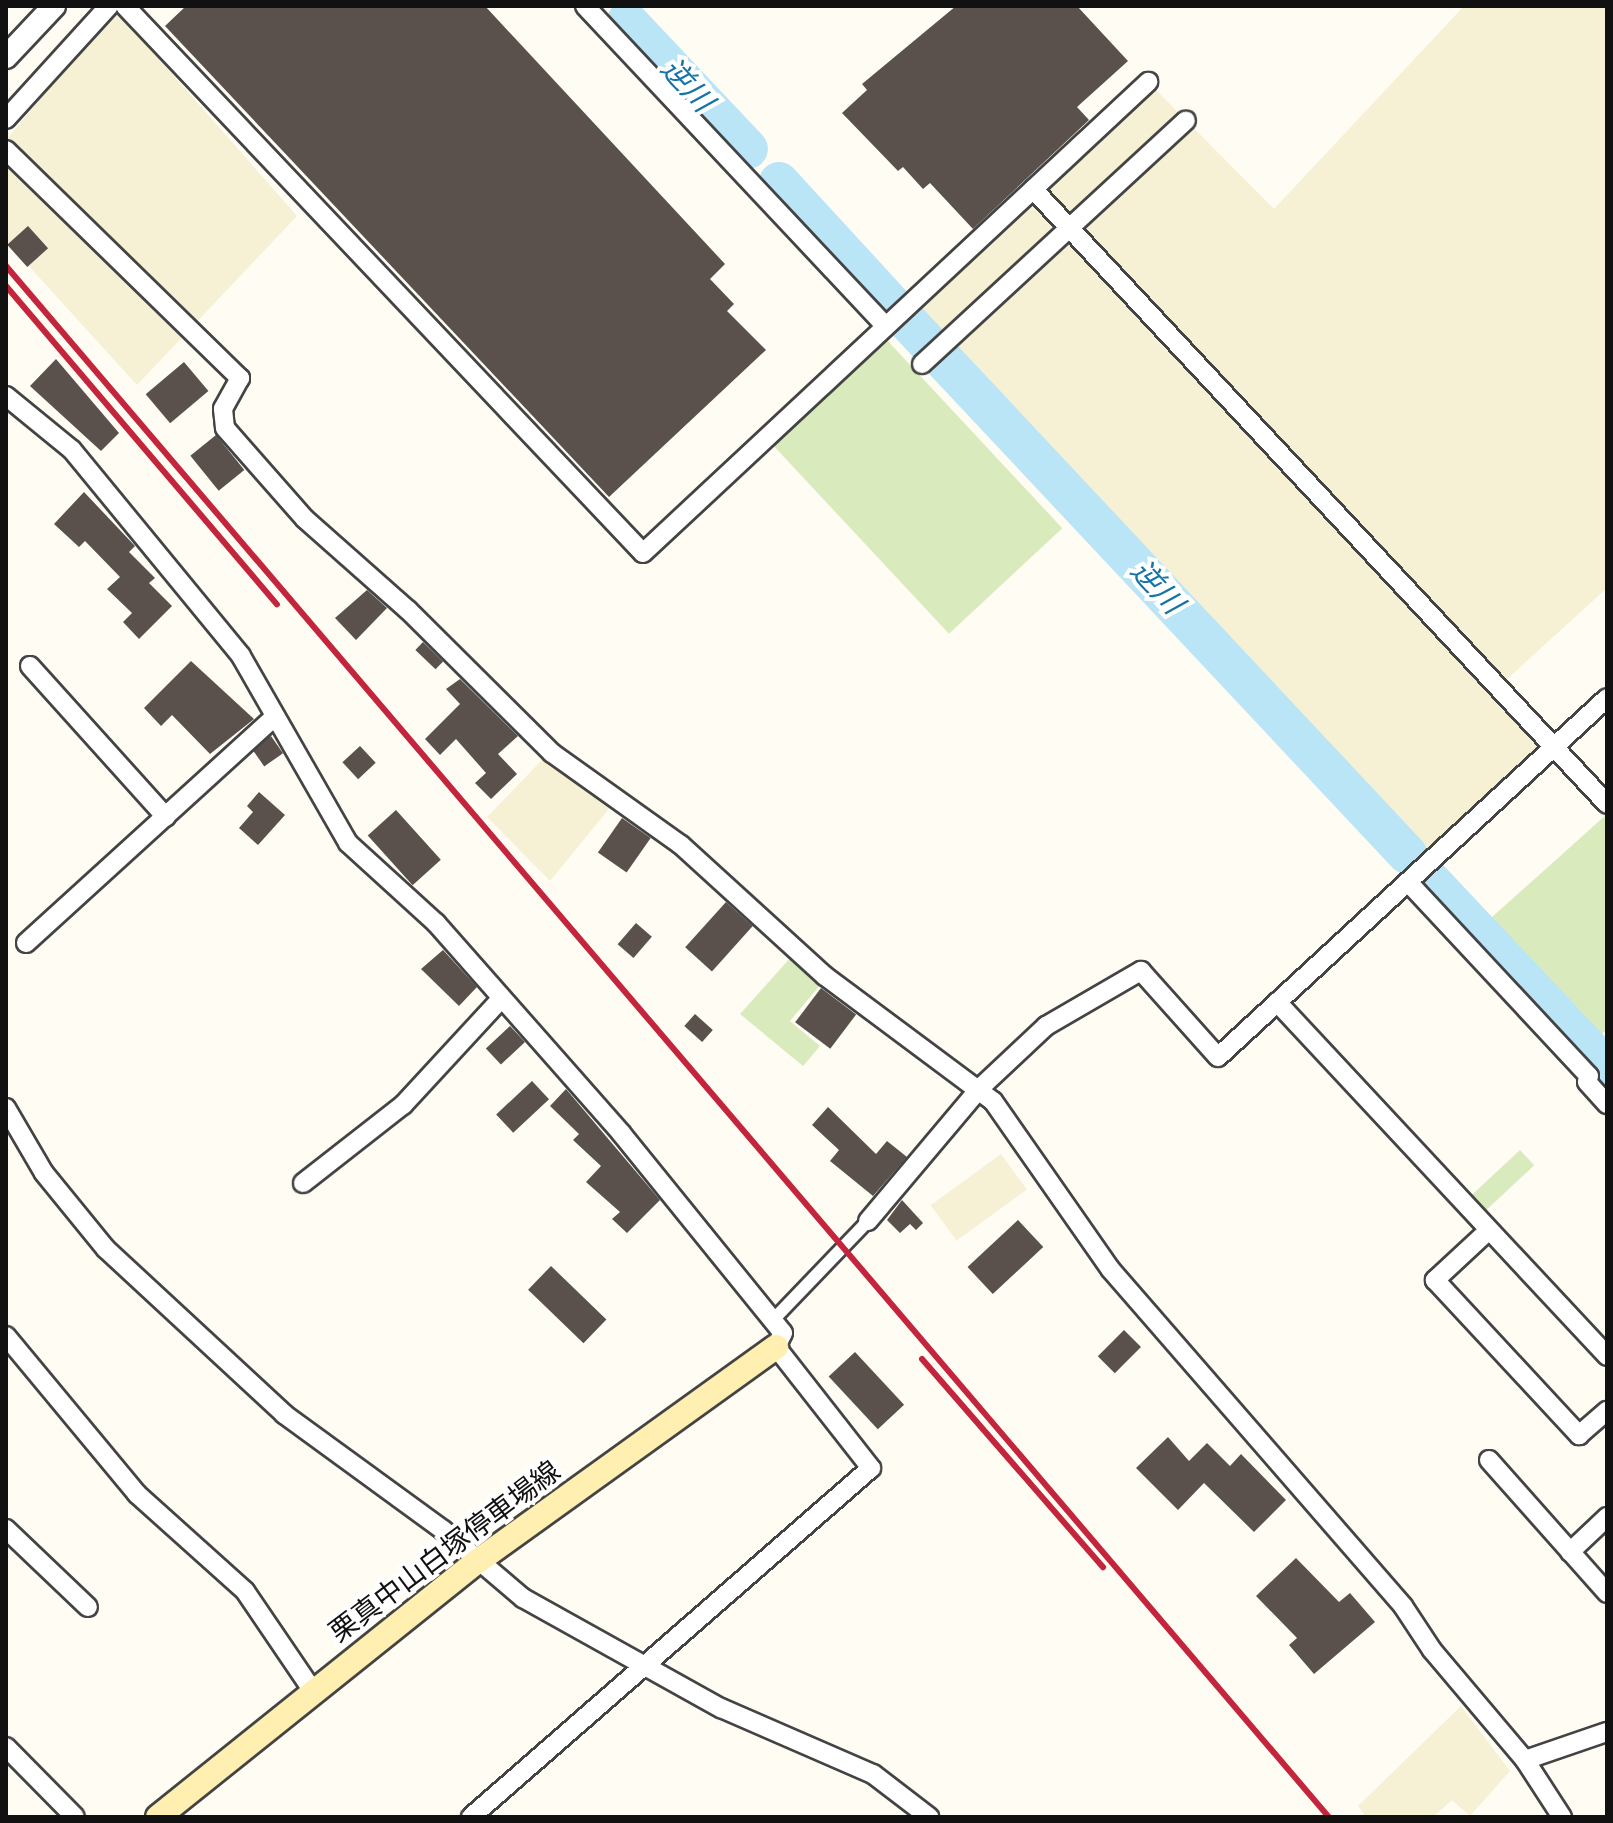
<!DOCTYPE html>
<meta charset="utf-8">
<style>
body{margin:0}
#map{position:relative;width:1613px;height:1823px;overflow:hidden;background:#fffcf4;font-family:Bitter,"Noto Sans JP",serif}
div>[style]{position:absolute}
.farmland>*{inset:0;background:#f6f0d4;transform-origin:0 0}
.green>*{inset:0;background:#d9ebbd;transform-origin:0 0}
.river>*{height:40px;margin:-20px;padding:0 20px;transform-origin:20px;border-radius:20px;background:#b9e5f7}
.building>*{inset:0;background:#5a514d;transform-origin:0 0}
.roads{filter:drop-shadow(2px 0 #444) drop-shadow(-2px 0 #444) drop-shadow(0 2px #444) drop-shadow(0 -2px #444)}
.pedestrian>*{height:12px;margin:-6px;padding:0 6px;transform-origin:6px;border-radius:6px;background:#fff}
.minor>*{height:18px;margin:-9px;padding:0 9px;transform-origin:9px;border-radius:9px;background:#fff}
.tertiary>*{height:22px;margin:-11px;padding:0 11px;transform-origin:11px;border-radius:11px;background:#fff}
.secondary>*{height:24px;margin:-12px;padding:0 12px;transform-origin:12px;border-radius:12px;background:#ffefb0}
.rail>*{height:6px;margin:-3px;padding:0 3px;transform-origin:3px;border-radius:3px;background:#c3263c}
span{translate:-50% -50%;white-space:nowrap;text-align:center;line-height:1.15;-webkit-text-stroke:8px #fff;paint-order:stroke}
.street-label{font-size:28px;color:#111}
.water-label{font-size:30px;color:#1774a5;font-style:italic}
.frame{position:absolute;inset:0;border:8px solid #111;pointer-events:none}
</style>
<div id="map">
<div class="farmland">
<i style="clip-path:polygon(1464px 6px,1607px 6px,1607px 588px,1495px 690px,1545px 749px,1426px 855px,915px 315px,1033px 189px,1148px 82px,1274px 209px)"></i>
<i style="clip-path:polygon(115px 9px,297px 216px,137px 385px,6px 241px,6px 140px)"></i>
<i style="clip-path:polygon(545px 757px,613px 804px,550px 881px,487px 817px)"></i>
<i style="left:1001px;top:1154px;width:44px;height:87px;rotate:54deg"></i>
<i style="clip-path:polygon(1461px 1706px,1510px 1771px,1470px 1816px,1452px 1800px,1433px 1817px,1366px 1817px,1358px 1806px)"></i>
</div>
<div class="green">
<i style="left:885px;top:338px;width:260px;height:155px;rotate:47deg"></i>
<i style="clip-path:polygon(1607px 814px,1607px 1029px,1601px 1035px,1491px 918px)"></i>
<i style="clip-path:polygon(792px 956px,822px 983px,790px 1021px,820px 1046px,803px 1066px,740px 1014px)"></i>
<i style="left:1520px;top:1150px;width:21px;height:66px;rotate:47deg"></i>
</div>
<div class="river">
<i style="left:627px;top:21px;width:176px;rotate:46.6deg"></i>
<i style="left:779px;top:182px;width:166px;rotate:47.4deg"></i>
<i style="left:907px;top:321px;width:731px;rotate:46.83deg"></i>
<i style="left:1427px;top:877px;width:262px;rotate:46.7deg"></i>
</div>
<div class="building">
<i style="clip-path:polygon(186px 6px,485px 6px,725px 264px,710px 279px,734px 304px,727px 311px,766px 350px,609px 497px,165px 26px)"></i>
<i style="clip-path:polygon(956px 6px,1077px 6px,1128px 61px,1077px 107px,1089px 120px,973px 229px,930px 183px,923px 189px,903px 167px,898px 171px,842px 113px,867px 90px,862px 84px)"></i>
<i style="left:28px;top:226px;width:30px;height:28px;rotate:48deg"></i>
<i style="clip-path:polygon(56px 359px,119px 433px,101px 451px,30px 386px)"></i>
<i style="left:184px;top:362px;width:38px;height:50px;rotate:50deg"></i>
<i style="left:216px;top:435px;width:45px;height:33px;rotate:51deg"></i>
<i style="clip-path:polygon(84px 492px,135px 546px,129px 552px,155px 578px,149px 583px,172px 606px,139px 639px,123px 622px,132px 613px,107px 589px,120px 577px,85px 541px,79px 547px,54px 524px)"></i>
<i style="clip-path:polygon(367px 590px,387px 608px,356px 640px,335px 618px)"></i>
<i style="left:423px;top:642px;width:28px;height:11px;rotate:44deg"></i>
<i style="clip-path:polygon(191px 661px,254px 719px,210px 754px,172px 715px,161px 726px,144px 708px)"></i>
<i style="clip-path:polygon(460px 679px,518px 736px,498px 754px,517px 774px,491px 799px,475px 783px,486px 773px,456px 739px,440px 755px,425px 739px,460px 704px,446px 689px)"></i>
<i style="left:271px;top:736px;width:21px;height:23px;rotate:55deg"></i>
<i style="left:360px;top:746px;width:23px;height:24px;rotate:47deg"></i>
<i style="clip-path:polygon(259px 792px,285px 815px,258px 845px,239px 828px,253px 812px,247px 806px)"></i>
<i style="left:396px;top:810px;width:67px;height:38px;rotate:48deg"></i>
<i style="left:622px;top:818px;width:35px;height:42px;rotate:35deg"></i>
<i style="left:726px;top:902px;width:36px;height:61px;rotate:42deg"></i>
<i style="left:636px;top:923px;width:21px;height:28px;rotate:41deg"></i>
<i style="clip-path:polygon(443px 950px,477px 987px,459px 1006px,421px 969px)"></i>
<i style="left:821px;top:988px;width:44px;height:43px;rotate:37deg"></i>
<i style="left:695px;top:1014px;width:24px;height:16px;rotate:42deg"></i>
<i style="left:510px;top:1026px;width:22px;height:33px;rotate:47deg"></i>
<i style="left:532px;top:1081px;width:25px;height:49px;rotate:47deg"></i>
<i style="clip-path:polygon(566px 1089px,660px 1200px,627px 1233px,612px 1219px,620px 1212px,586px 1182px,601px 1166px,573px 1140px,579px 1134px,550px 1106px)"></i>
<i style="clip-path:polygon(828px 1107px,876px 1154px,887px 1141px,907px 1157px,873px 1196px,830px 1161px,839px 1150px,812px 1125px)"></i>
<i style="clip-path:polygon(902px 1200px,923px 1223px,916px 1230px,910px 1224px,900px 1233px,887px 1220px)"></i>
<i style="left:1018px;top:1220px;width:37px;height:69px;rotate:47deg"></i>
<i style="left:551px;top:1266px;width:77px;height:33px;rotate:44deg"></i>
<i style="left:1124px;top:1330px;width:24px;height:37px;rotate:45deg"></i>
<i style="left:855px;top:1352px;width:72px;height:36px;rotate:47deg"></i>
<i style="clip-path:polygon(1168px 1437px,1189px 1461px,1207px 1443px,1230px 1466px,1241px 1454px,1286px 1500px,1254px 1532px,1204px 1483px,1178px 1510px,1136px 1468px)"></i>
<i style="clip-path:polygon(1296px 1558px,1339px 1602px,1350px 1593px,1375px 1622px,1314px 1674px,1289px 1645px,1297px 1638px,1256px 1596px)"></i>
</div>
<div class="roads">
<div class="pedestrian">
<i style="left:773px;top:1320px;width:137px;rotate:-46.2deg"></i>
</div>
<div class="minor">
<i style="left:125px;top:6px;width:753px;rotate:46.56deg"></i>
<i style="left:643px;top:553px;width:691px;rotate:-43deg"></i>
<i style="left:585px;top:6px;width:439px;rotate:46.8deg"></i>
<i style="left:6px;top:119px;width:153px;rotate:-47.7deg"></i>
<i style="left:6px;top:150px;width:327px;rotate:44.3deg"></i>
<i style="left:240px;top:378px;width:35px;rotate:119deg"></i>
<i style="left:223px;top:409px;width:19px;rotate:84deg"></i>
<i style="left:225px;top:428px;width:121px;rotate:48.7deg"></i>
<i style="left:305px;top:519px;width:137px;rotate:41.5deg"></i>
<i style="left:408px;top:610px;width:203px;rotate:44.8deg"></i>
<i style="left:552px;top:753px;width:158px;rotate:35.5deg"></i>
<i style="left:681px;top:845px;width:195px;rotate:42.3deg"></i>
<i style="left:825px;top:976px;width:209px;rotate:36.7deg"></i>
<i style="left:993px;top:1101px;width:206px;rotate:55.1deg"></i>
<i style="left:1111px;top:1270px;width:445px;rotate:49deg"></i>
<i style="left:1403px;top:1606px;width:53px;rotate:56.6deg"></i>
<i style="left:1432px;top:1650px;width:144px;rotate:49.8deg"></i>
<i style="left:1525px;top:1760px;width:68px;rotate:57deg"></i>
<i style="left:1033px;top:189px;width:841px;rotate:46.97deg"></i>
<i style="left:922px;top:364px;width:359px;rotate:-42.7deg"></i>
<i style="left:6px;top:396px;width:85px;rotate:39.3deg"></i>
<i style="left:72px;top:450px;width:266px;rotate:50.6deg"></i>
<i style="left:241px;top:656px;width:215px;rotate:60.2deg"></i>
<i style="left:348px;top:843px;width:119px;rotate:42.3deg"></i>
<i style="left:436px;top:923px;width:280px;rotate:48.6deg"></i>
<i style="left:621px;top:1133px;width:257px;rotate:51deg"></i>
<i style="left:783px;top:1333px;width:16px;rotate:117deg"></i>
<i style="left:776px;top:1347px;width:154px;rotate:51.9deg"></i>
<i style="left:871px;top:1468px;width:531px;rotate:138.9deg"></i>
<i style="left:30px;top:666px;width:203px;rotate:48deg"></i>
<i style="left:1408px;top:882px;width:265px;rotate:47deg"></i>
<i style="left:1589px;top:1076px;width:6px;rotate:108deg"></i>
<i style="left:1587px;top:1082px;width:30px;rotate:48deg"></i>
<i style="left:26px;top:943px;width:336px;rotate:-42.3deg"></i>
<i style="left:1277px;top:1002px;width:484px;rotate:47deg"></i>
<i style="left:6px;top:1108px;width:75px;rotate:59.7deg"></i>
<i style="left:44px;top:1173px;width:98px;rotate:50.8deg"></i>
<i style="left:106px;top:1249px;width:243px;rotate:42.8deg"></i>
<i style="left:284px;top:1414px;width:197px;rotate:36.1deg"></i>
<i style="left:443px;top:1530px;width:105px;rotate:40.4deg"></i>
<i style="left:523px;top:1598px;width:227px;rotate:29.1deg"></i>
<i style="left:721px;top:1708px;width:166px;rotate:23.5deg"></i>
<i style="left:873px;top:1774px;width:71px;rotate:37.5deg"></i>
<i style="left:303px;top:1183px;width:127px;rotate:-38deg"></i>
<i style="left:403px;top:1105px;width:143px;rotate:-47.3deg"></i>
<i style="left:868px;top:1221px;width:174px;rotate:-49.9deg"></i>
<i style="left:980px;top:1088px;width:91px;rotate:-43.2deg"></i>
<i style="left:1046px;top:1026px;width:110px;rotate:-30.1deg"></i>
<i style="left:1141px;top:971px;width:115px;rotate:48.2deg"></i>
<i style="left:1218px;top:1057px;width:529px;rotate:-42.7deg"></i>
<i style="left:1489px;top:1230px;width:74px;rotate:137.2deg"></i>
<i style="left:1435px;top:1280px;width:212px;rotate:47.1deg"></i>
<i style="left:1579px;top:1435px;width:37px;rotate:-41deg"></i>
<i style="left:6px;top:1336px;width:205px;rotate:50.3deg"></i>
<i style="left:137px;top:1494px;width:145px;rotate:41.9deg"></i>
<i style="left:245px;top:1591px;width:121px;rotate:55.8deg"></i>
<i style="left:1489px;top:1460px;width:178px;rotate:48.4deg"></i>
<i style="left:6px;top:1529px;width:113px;rotate:43.6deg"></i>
<i style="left:1570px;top:1552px;width:51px;rotate:-43.4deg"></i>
<i style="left:6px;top:1747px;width:98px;rotate:45.4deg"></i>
<i style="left:1525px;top:1760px;width:87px;rotate:-18.9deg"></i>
</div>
<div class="tertiary">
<i style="left:6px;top:57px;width:70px;rotate:-46.7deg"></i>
</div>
<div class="secondary">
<i style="left:158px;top:1817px;width:410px;rotate:-38.7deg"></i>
<i style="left:478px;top:1561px;width:367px;rotate:-35.7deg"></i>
</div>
</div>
<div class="rail">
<i style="left:6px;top:266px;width:2039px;rotate:49.54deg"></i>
<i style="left:6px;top:286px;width:418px;rotate:49.6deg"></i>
<i style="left:922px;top:1359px;width:276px;rotate:49deg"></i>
</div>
<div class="street-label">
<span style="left:445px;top:1552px;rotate:-37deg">栗真中山白塚停車場線</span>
</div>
<div class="water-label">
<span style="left:687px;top:85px;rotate:47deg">逆川</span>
<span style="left:1157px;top:587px;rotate:47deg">逆川</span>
</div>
<div class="frame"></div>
</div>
